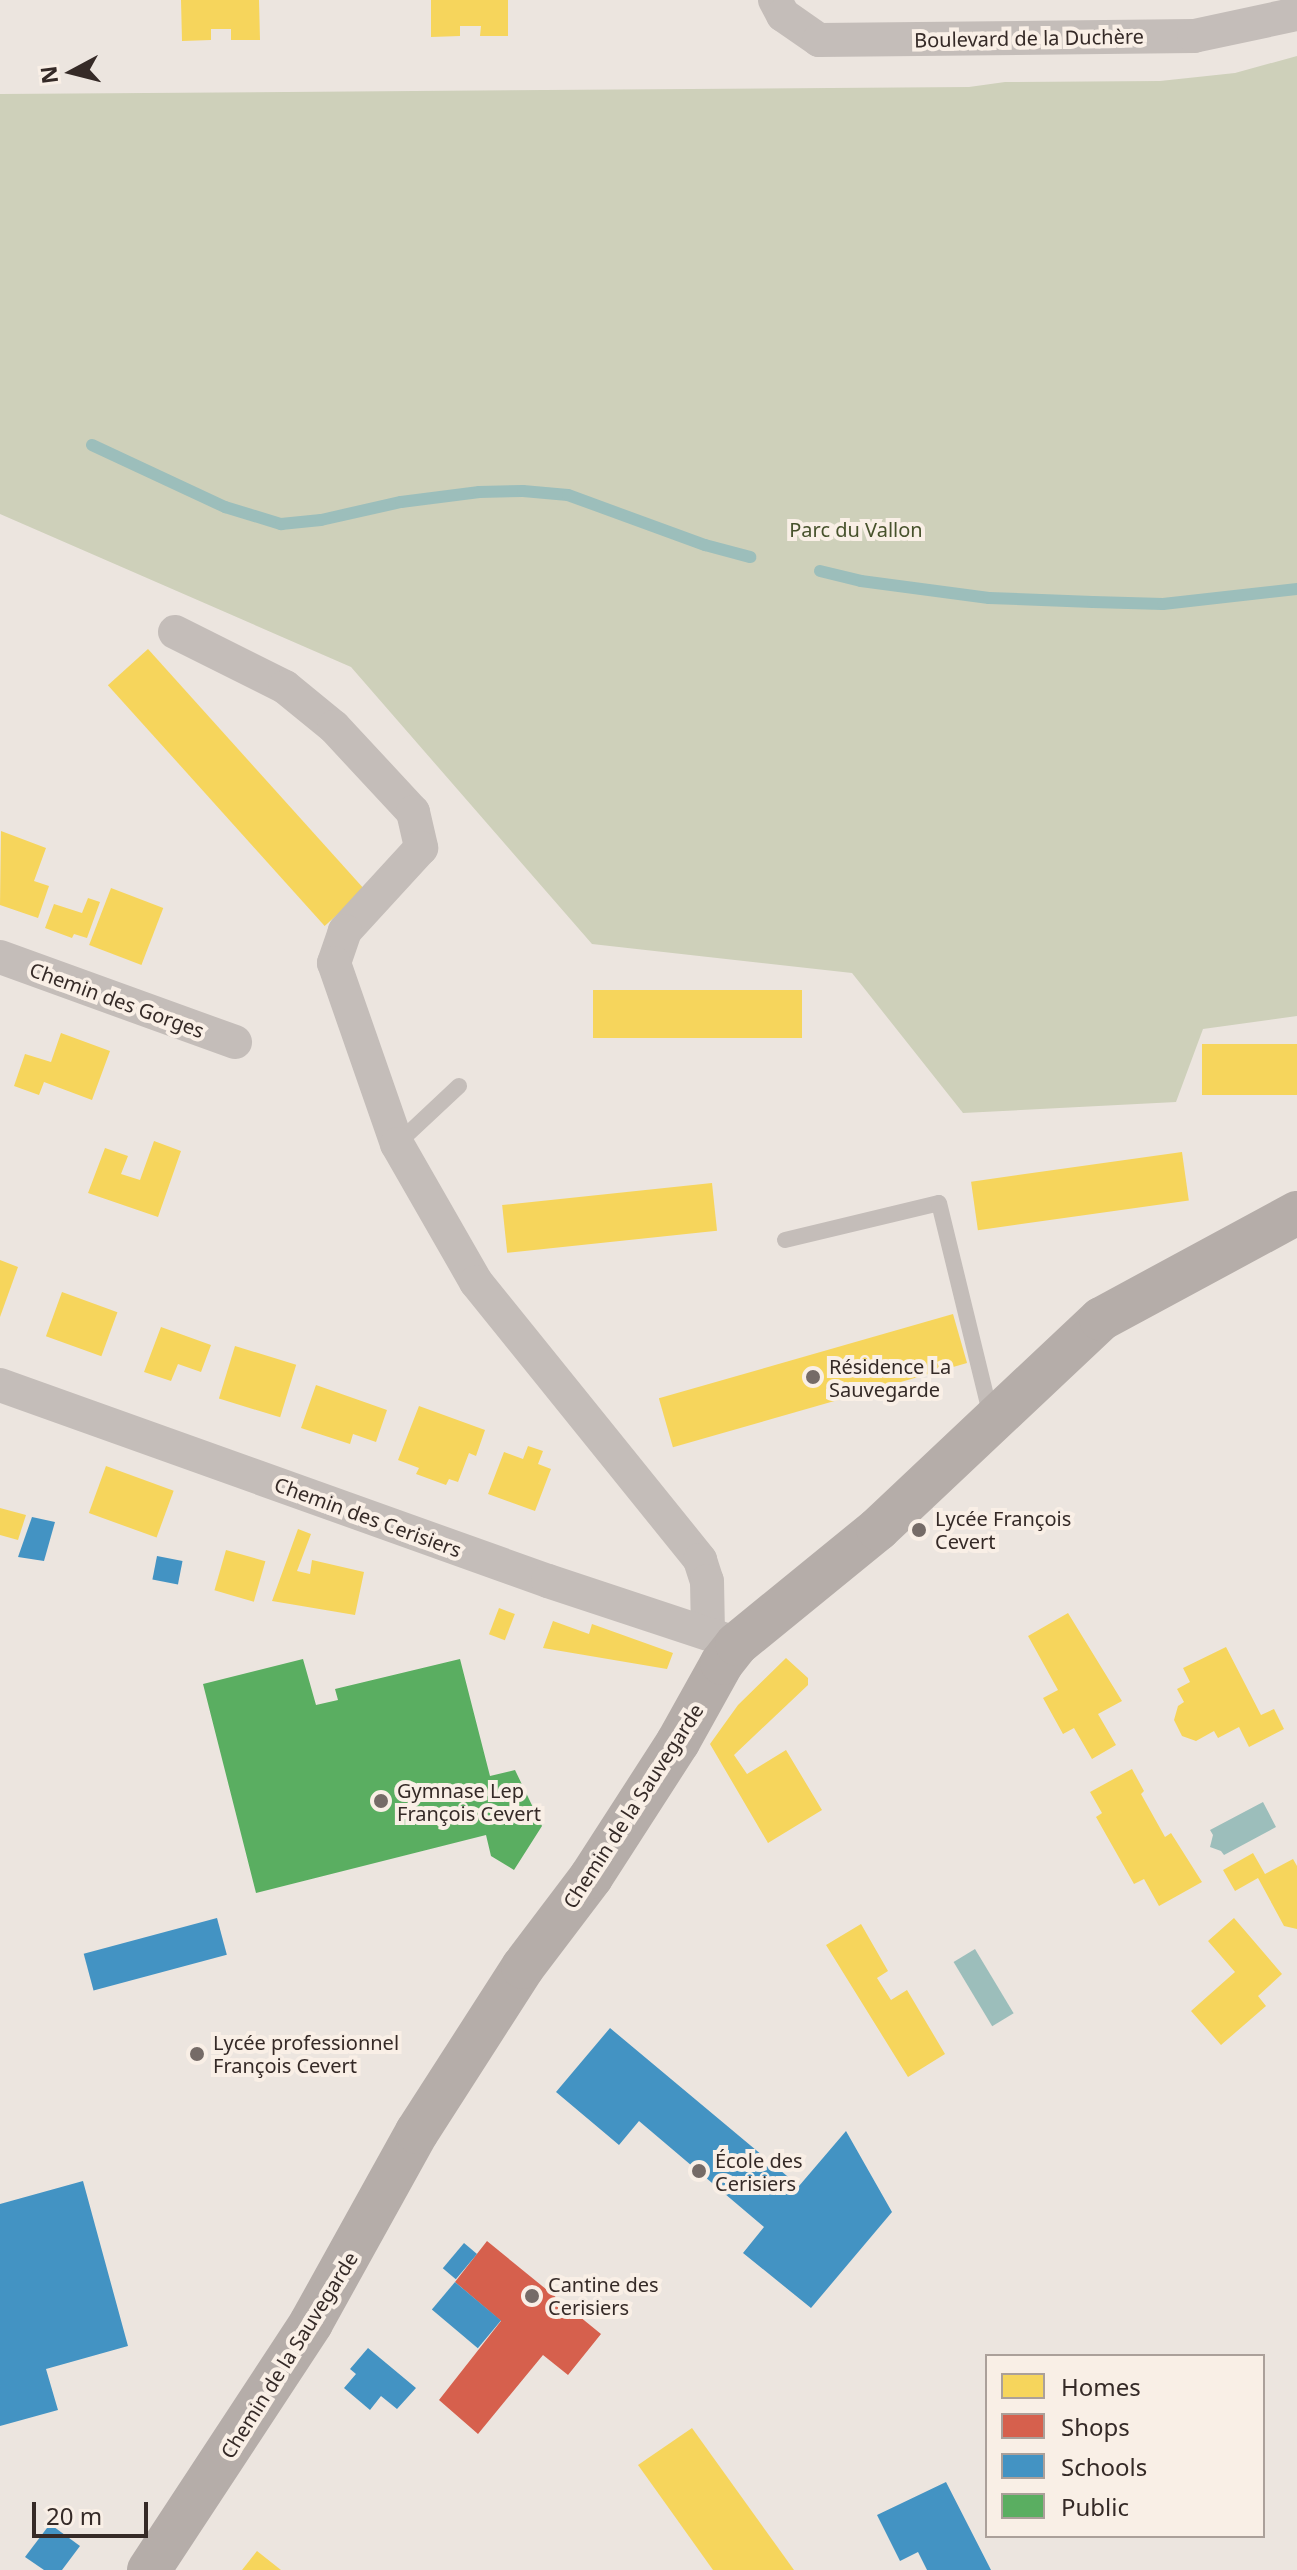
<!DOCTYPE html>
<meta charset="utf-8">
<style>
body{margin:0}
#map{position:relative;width:1297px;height:2570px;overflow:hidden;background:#ece5df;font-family:"Noto Sans",sans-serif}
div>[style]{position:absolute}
.green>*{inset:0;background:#ced0ba}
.water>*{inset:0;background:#9cbebb;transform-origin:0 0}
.homes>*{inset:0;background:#f6d55c;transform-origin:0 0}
.shops>*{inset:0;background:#d6604d}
.schools>*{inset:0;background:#4393c3;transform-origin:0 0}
.public>*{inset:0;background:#5aae61}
.stream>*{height:12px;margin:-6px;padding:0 6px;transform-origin:6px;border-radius:6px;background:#9cbebb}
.lane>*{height:16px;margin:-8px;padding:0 8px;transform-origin:8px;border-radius:8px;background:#c4bdb9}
.street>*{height:34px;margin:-17px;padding:0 17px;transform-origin:17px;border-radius:17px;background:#c4bdb9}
.secondary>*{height:44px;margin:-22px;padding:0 22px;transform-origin:22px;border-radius:22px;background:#b5ada9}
.dots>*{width:22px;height:22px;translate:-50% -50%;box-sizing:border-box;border:4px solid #f9efe6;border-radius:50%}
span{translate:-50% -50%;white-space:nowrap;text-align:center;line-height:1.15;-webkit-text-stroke:8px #f9efe6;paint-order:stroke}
.street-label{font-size:20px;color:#352a27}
.park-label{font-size:20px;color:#47522c}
.poi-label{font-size:20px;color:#352a27}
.left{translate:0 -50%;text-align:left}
.legend{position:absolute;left:985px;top:2354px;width:280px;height:184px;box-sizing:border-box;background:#f9efe6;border:2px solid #aba09a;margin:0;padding:10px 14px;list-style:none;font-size:24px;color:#352a27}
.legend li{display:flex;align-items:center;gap:16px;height:40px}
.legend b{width:40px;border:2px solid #aba09a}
.north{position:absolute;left:32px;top:32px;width:80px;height:80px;-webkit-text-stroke:6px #f9efe6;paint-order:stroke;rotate:263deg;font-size:22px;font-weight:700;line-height:32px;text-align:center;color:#352a27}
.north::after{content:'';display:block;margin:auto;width:28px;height:36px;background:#352a27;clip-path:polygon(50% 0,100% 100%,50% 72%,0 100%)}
.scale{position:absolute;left:32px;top:2502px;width:116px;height:36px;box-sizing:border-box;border:4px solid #352a27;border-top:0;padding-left:10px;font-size:24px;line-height:28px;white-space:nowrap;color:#352a27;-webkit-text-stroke:6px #f9efe6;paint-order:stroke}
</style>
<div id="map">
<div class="green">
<i style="clip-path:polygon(1297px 56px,1297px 1016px,1203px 1029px,1176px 1102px,963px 1113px,852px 973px,592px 944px,351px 667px,0 514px,0 94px,969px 87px,1005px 82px,1160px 81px,1235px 73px)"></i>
</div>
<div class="water">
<i style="clip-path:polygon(1263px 1802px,1276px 1827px,1224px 1855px,1221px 1851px,1210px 1847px,1213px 1835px,1210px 1830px)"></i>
<i style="left:975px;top:1949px;width:75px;height:25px;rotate:59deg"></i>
</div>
<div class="homes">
<i style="clip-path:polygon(181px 0,259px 0,260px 40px,231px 40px,231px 29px,211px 29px,211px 40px,182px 41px)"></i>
<i style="clip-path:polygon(431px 0,508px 0,508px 36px,480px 36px,481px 26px,460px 26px,460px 36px,431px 37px)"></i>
<i style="left:148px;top:649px;width:324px;height:54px;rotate:48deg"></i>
<i style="clip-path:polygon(1px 831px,46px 848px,34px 881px,49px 886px,38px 918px,0 905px)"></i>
<i style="left:111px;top:888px;width:56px;height:61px;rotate:21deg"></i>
<i style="clip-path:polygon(88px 898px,100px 902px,87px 938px,74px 934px,72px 938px,45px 928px,54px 904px,82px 913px)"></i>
<i style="left:802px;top:990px;width:48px;height:209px;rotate:90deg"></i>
<i style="clip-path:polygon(61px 1033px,110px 1051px,92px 1100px,44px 1082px,39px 1095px,14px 1086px,25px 1054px,51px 1062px)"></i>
<i style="left:1297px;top:1044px;width:51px;height:95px;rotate:90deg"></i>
<i style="clip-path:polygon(154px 1141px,181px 1151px,158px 1217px,88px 1193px,105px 1148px,128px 1156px,121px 1174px,140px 1180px)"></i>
<i style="left:1182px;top:1152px;width:49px;height:213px;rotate:82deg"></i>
<i style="left:712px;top:1183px;width:48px;height:211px;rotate:84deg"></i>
<i style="clip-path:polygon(0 1260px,18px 1267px,0 1317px)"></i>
<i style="left:62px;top:1292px;width:59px;height:47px;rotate:20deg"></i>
<i style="left:953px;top:1314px;width:51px;height:306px;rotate:74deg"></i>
<i style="clip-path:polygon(161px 1327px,211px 1345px,201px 1372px,178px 1364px,171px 1381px,144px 1372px)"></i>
<i style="left:235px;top:1346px;width:64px;height:55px;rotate:17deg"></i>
<i style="clip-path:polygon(316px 1385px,387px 1410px,376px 1442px,353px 1434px,350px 1444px,301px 1428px)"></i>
<i style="clip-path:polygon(419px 1406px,485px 1430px,476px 1456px,469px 1453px,458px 1482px,449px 1479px,446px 1485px,416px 1474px,419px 1468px,398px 1460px)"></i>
<i style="clip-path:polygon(528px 1446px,543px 1451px,538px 1464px,551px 1469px,535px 1511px,488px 1494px,504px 1452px,523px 1459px)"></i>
<i style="left:106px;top:1466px;width:72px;height:50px;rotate:20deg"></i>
<i style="clip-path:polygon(0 1508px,26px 1515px,18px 1540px,0 1535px)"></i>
<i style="clip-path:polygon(298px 1529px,311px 1534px,297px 1571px,310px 1574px,312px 1560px,364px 1572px,355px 1615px,272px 1601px)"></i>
<i style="left:226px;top:1550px;width:41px;height:42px;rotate:16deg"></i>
<i style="left:499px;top:1608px;width:17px;height:28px;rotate:21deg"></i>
<i style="clip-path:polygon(1068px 1613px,1122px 1701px,1098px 1714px,1116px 1745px,1092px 1759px,1074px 1728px,1063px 1734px,1043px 1698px,1058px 1690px,1028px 1636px)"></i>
<i style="clip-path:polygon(553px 1621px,589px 1634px,592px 1624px,673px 1653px,667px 1669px,543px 1648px)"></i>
<i style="clip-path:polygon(1226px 1647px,1261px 1715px,1274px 1709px,1284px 1729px,1249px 1747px,1239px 1727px,1218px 1738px,1214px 1731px,1196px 1741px,1182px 1736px,1174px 1720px,1178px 1706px,1184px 1702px,1177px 1689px,1190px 1682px,1183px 1668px)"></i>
<i style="clip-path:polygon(786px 1658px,808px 1678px,808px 1685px,734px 1755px,747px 1774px,786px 1750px,822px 1810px,768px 1843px,710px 1744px,738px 1705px)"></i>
<i style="clip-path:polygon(1132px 1769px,1144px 1791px,1141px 1794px,1165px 1837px,1171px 1833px,1202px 1882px,1159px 1906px,1144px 1879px,1134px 1884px,1096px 1817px,1102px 1813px,1090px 1792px)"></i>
<i style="clip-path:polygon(1253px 1853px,1265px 1874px,1293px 1859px,1297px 1866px,1297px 1929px,1284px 1926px,1258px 1878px,1235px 1891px,1223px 1870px)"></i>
<i style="clip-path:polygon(1234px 1918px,1282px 1974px,1258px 1996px,1266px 2006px,1221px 2045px,1191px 2011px,1235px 1972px,1208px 1941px)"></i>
<i style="clip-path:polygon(861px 1924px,888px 1971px,877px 1978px,891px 2000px,907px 1990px,945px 2054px,908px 2077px,826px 1945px)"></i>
<i style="clip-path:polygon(692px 2428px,794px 2570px,713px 2570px,638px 2465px)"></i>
<i style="clip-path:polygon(257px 2551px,281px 2570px,242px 2570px)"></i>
</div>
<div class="shops">
<i style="clip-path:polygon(487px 2241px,601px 2334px,568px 2375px,543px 2355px,478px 2434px,439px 2400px,501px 2321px,455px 2282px)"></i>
</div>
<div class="schools">
<i style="clip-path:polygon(32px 1517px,55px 1522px,44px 1561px,18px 1557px)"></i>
<i style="left:157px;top:1556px;width:26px;height:24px;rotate:11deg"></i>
<i style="left:217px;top:1918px;width:38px;height:138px;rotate:75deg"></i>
<i style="clip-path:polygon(610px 2028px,799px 2186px,846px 2131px,892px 2212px,811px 2308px,743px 2253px,764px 2227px,639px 2121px,619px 2145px,556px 2092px)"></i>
<i style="clip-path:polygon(83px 2181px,128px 2346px,46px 2369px,58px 2410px,0 2426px,0 2204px)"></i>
<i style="left:464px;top:2243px;width:17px;height:33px;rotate:40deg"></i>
<i style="left:455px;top:2282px;width:60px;height:36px;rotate:40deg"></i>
<i style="clip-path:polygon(368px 2348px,416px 2388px,397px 2409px,381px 2396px,370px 2410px,344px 2388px,356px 2374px,350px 2369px)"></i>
<i style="clip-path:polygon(946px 2482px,991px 2570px,927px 2570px,918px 2552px,900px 2561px,877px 2515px)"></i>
<i style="clip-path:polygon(50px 2524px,80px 2546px,62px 2570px,44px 2570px,25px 2557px)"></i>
</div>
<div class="public">
<i style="clip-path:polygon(303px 1659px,316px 1705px,338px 1700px,335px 1689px,460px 1659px,490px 1776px,515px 1770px,542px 1826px,514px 1870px,491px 1856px,486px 1835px,256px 1893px,203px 1684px)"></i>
</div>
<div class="stream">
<i style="left:92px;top:445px;width:147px;rotate:25deg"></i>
<i style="left:225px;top:507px;width:59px;rotate:16.9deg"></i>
<i style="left:281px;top:524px;width:40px;rotate:-5.7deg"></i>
<i style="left:321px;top:520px;width:82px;rotate:-12.7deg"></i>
<i style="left:401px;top:502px;width:79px;rotate:-7.3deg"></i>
<i style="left:479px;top:492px;width:44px;rotate:-1.3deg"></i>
<i style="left:523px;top:491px;width:45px;rotate:5.1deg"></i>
<i style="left:568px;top:495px;width:146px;rotate:20.1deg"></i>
<i style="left:705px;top:545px;width:47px;rotate:14.9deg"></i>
<i style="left:820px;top:571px;width:42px;rotate:13.7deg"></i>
<i style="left:861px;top:581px;width:129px;rotate:7.6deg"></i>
<i style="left:989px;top:598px;width:104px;rotate:2.2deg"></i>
<i style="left:1093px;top:602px;width:70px;rotate:1.6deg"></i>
<i style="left:1163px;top:604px;width:135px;rotate:-6.4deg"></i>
</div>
<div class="lane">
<i style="left:397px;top:1144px;width:85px;rotate:-43.1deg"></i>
<i style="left:785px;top:1240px;width:158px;rotate:-13.5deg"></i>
<i style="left:939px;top:1203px;width:219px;rotate:76.3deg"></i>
</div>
<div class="street">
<i style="left:775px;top:0;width:17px;rotate:62deg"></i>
<i style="left:783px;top:15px;width:44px;rotate:34.8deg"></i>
<i style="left:819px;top:40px;width:375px;rotate:-0.6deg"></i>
<i style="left:1194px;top:36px;width:105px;rotate:-12.1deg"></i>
<i style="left:175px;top:632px;width:123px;rotate:26.6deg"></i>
<i style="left:285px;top:687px;width:63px;rotate:39.2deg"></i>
<i style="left:334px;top:727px;width:116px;rotate:47.1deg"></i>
<i style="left:413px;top:812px;width:37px;rotate:77deg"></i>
<i style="left:421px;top:848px;width:113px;rotate:132.5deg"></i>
<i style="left:345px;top:931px;width:34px;rotate:109deg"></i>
<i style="left:334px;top:963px;width:192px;rotate:70.8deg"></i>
<i style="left:397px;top:1144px;width:159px;rotate:60.2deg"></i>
<i style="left:476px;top:1282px;width:357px;rotate:51.1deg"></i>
<i style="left:700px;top:1560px;width:22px;rotate:72deg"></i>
<i style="left:707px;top:1581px;width:52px;rotate:88.9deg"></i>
<i style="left:0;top:957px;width:250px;rotate:19.9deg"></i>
<i style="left:0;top:1385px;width:582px;rotate:19.68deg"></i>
<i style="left:548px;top:1581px;width:188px;rotate:18.3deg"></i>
</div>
<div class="secondary">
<i style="left:149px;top:2570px;width:295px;rotate:-56.7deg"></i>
<i style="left:311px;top:2323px;width:218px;rotate:-61deg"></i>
<i style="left:417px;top:2132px;width:196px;rotate:-57.3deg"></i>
<i style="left:523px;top:1967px;width:113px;rotate:-52.9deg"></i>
<i style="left:591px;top:1877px;width:161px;rotate:-57.2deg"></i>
<i style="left:678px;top:1742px;width:90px;rotate:-60.9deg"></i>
<i style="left:722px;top:1663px;width:24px;rotate:-52deg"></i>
<i style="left:737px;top:1644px;width:182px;rotate:-39.2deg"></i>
<i style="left:878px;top:1529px;width:306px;rotate:-43.3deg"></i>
<i style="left:1101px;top:1319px;width:223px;rotate:-28.4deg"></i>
</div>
<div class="dots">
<i style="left:813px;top:1377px;background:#756b67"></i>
<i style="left:919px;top:1530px;background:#756b67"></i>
<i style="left:381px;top:1801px;background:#756b67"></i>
<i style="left:197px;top:2054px;background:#756b67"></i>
<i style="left:699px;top:2171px;background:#756b67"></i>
<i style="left:532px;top:2296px;background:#756b67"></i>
</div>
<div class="street-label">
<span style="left:1029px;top:38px;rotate:-1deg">Boulevard de la Duchère</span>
<span style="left:117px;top:1000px;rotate:20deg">Chemin des Gorges</span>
<span style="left:368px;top:1517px;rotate:20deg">Chemin des Cerisiers</span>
<span style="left:633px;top:1806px;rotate:-57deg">Chemin de la Sauvegarde</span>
<span style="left:289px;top:2355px;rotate:-58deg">Chemin de la Sauvegarde</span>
</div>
<div class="park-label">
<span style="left:856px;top:529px">Parc du Vallon</span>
</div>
<div class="poi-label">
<span class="left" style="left:829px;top:1378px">Résidence La<br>Sauvegarde</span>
<span class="left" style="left:935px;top:1530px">Lycée François<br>Cevert</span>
<span class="left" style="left:397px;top:1802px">Gymnase Lep<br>François Cevert</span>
<span class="left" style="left:213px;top:2054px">Lycée professionnel<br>François Cevert</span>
<span class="left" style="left:715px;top:2172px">École des<br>Cerisiers</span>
<span class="left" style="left:548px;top:2296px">Cantine des<br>Cerisiers</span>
</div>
<ul class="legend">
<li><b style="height:22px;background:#f6d55c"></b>Homes</li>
<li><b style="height:22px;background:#d6604d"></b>Shops</li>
<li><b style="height:22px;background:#4393c3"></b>Schools</li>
<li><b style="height:22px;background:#5aae61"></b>Public</li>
</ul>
<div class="north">N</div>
<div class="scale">20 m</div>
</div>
